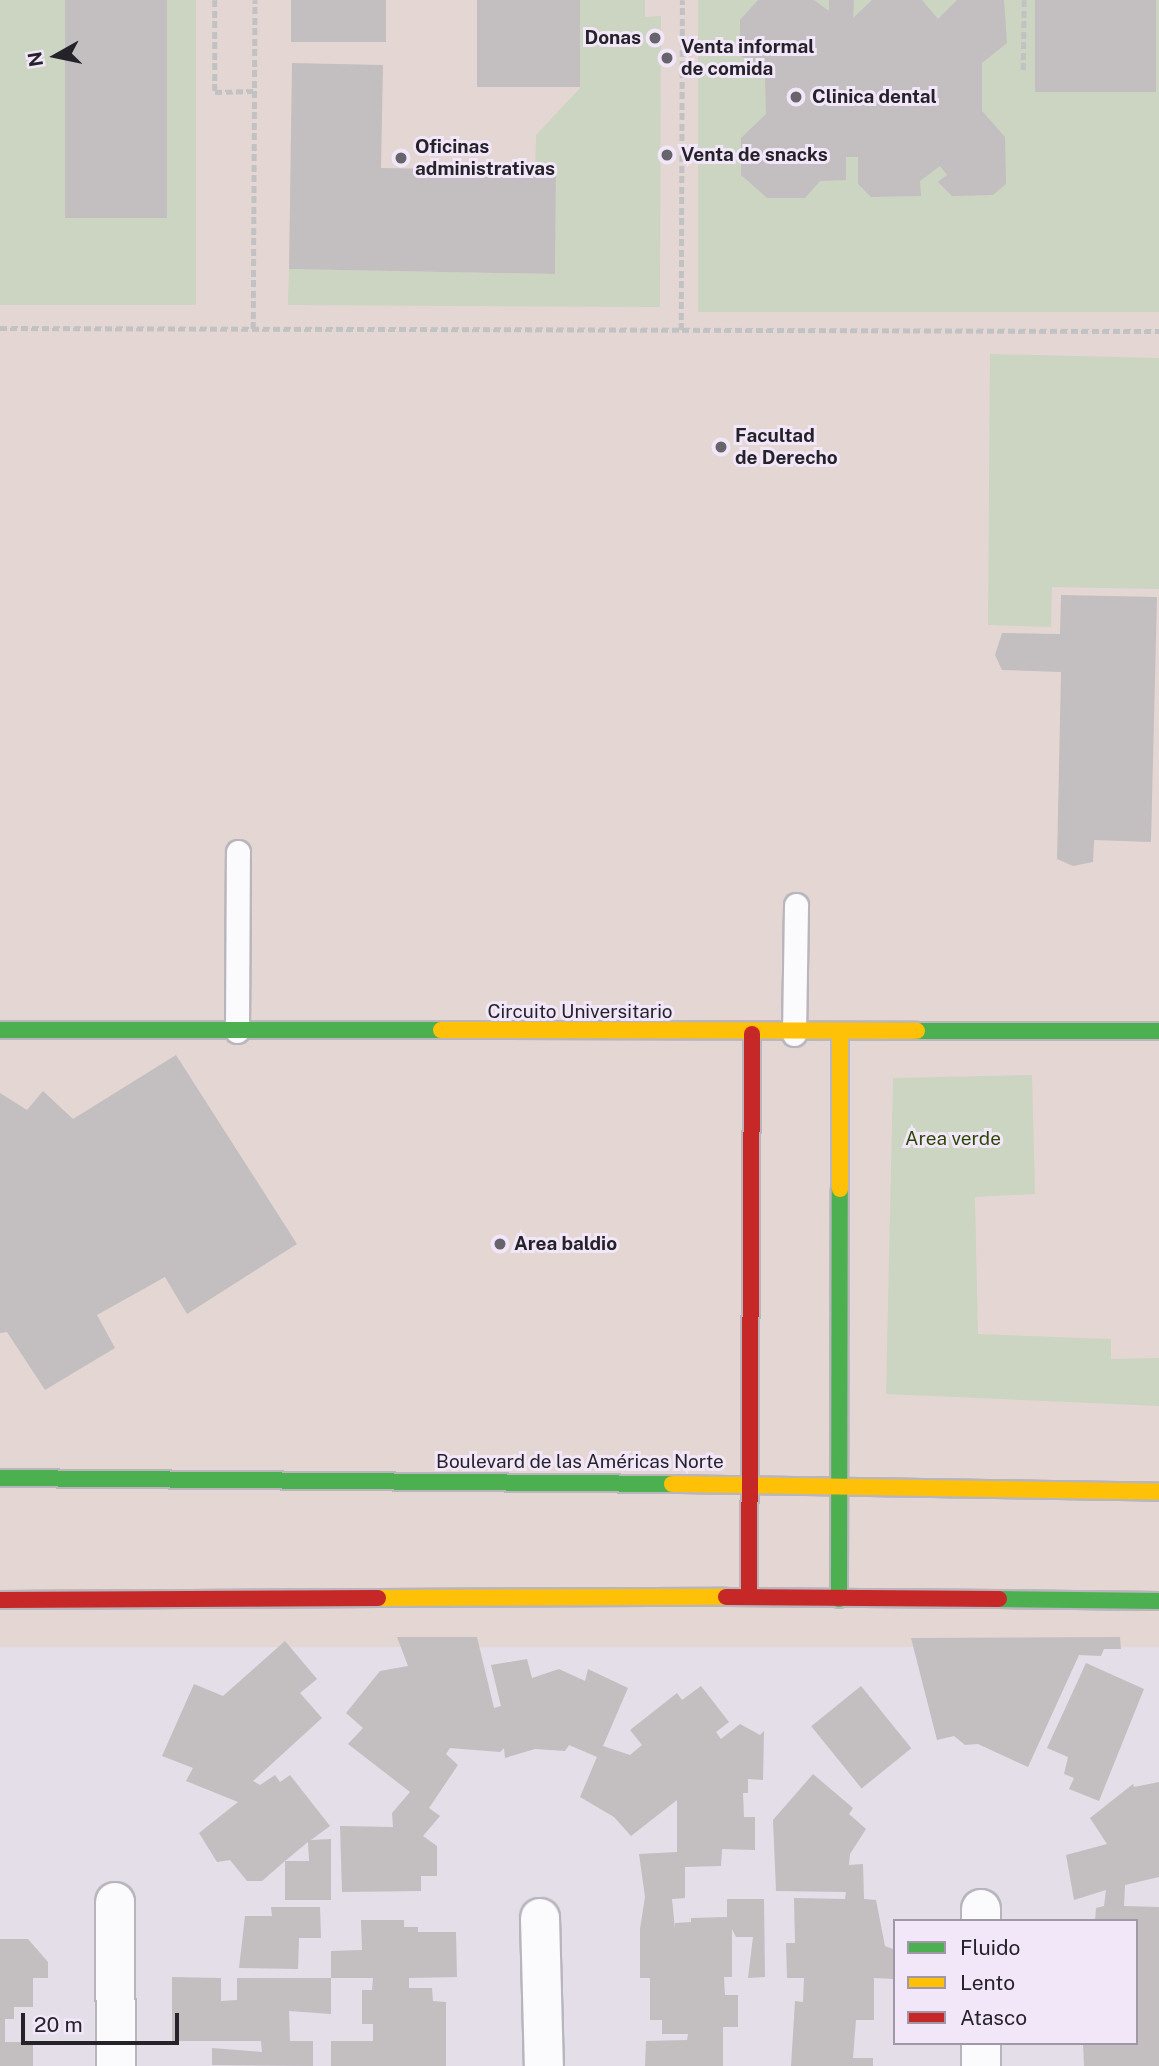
<!DOCTYPE html>
<meta charset="utf-8">
<style>
body{margin:0}
#map{position:relative;width:1159px;height:2066px;overflow:hidden;background:#e3dee8;font-family:"Public Sans",sans-serif}
div>[style]{position:absolute}
.education>*{inset:0;background:#e4d7d3;transform-origin:0 0}
.green>*{inset:0;background:#cbd5c1;transform-origin:0 0}
.building>*{inset:0;background:#c3bec0;transform-origin:0 0}
.path>*{height:4.5px;margin-top:-2.25px;transform-origin:0;background:repeating-linear-gradient(90deg,#c2c1c4 0 7px,transparent 0 10.5px)}
.roads{filter:drop-shadow(2px 0 #b9b5bd) drop-shadow(-2px 0 #b9b5bd) drop-shadow(0 2px #b9b5bd) drop-shadow(0 -2px #b9b5bd)}
.lane>*{height:23px;margin:-11.5px;padding:0 11.5px;transform-origin:11.5px;border-radius:11.5px;background:#fbfafc}
.street>*{height:38px;margin:-19px;padding:0 19px;transform-origin:19px;border-radius:19px;background:#fbfafc}
.fast>*{height:16px;margin:-8px;padding:0 8px;transform-origin:8px;border-radius:8px;background:#4caf50}
.slow>*{height:16px;margin:-8px;padding:0 8px;transform-origin:8px;border-radius:8px;background:#ffc107}
.jam>*{height:16px;margin:-8px;padding:0 8px;transform-origin:8px;border-radius:8px;background:#c62828}
.dots>*{width:19px;height:19px;translate:-50% -50%;box-sizing:border-box;border:4px solid #f2e7f9;border-radius:50%}
span{translate:-50% -50%;white-space:nowrap;text-align:center;line-height:1.15;-webkit-text-stroke:6px #f2e7f9;paint-order:stroke}
.poi-label{font-size:19px;color:#262229;font-weight:700}
.right{translate:-100% -50%;text-align:right}
.left{translate:0 -50%;text-align:left}
.street-label{font-size:19px;color:#262229}
.park-label{font-size:19px;color:#2c4703}
.legend{position:absolute;left:893px;top:1919px;width:245px;height:126px;box-sizing:border-box;background:#f2e7f9;border:2px solid #a098a6;margin:0;padding:9px 12px;list-style:none;font-size:21px;color:#262229}
.legend li{display:flex;align-items:center;gap:14px;height:35px}
.legend b{width:35px;border:2px solid #a098a6}
.north{position:absolute;left:21px;top:21px;width:70px;height:70px;-webkit-text-stroke:5px #f2e7f9;paint-order:stroke;rotate:261deg;font-size:19px;font-weight:700;line-height:28px;text-align:center;color:#262229}
.north::after{content:'';display:block;margin:auto;width:24px;height:32px;background:#262229;clip-path:polygon(50% 0,100% 100%,50% 72%,0 100%)}
.scale{position:absolute;left:21px;top:2013px;width:158px;height:32px;box-sizing:border-box;border:4px solid #262229;border-top:0;padding-left:9px;font-size:21px;line-height:24px;white-space:nowrap;color:#262229;-webkit-text-stroke:5px #f2e7f9;paint-order:stroke}
</style>
<div id="map">
<div class="education">
<i style="left:0;top:0;width:1159px;height:1647px"></i>
</div>
<div class="green">
<i style="left:0;top:0;width:196px;height:305px"></i>
<i style="clip-path:polygon(580px 0,645px 0,645px 17px,661px 16px,660px 307px,288px 305px,289px 269px,555px 274px,556px 172px,535px 171px,536px 135px,580px 88px)"></i>
<i style="left:698px;top:0;width:461px;height:312px"></i>
<i style="clip-path:polygon(990px 354px,1159px 358px,1159px 589px,1052px 587px,1051px 627px,988px 625px)"></i>
<i style="clip-path:polygon(1032px 1075px,1035px 1194px,975px 1197px,978px 1334px,1111px 1339px,1111px 1359px,1159px 1358px,1159px 1406px,886px 1394px,893px 1078px)"></i>
</div>
<div class="building">
<i style="left:65px;top:0;width:102px;height:218px"></i>
<i style="left:291px;top:0;width:95px;height:42px"></i>
<i style="left:477px;top:0;width:103px;height:87px"></i>
<i style="clip-path:polygon(758px 0,814px 0,829px 11px,829px 0,854px 0,853px 18px,872px 0,922px 0,938px 19px,957px 0,1004px 0,1007px 43px,982px 63px,982px 111px,1005px 137px,1006px 184px,993px 195px,952px 196px,938px 182px,947px 175px,940px 166px,920px 181px,921px 196px,871px 197px,858px 184px,858px 157px,846px 157px,846px 180px,820px 181px,805px 198px,767px 198px,741px 175px,741px 138px,766px 114px,765px 76px,740px 55px,740px 20px)"></i>
<i style="left:1035px;top:0;width:121px;height:92px"></i>
<i style="clip-path:polygon(292px 63px,383px 65px,381px 168px,556px 171px,555px 274px,289px 269px)"></i>
<i style="clip-path:polygon(1061px 595px,1157px 597px,1151px 842px,1094px 840px,1093px 862px,1073px 866px,1057px 859px,1061px 672px,1002px 670px,995px 655px,1002px 633px,1060px 634px)"></i>
<i style="clip-path:polygon(176px 1055px,297px 1244px,187px 1314px,165px 1277px,97px 1315px,115px 1348px,45px 1390px,7px 1332px,0 1333px,0 1093px,27px 1110px,43px 1091px,73px 1119px)"></i>
<i style="clip-path:polygon(397px 1637px,477px 1637px,494px 1708px,501px 1706px,491px 1665px,527px 1659px,532px 1678px,559px 1669px,585px 1681px,588px 1669px,628px 1688px,603px 1746px,630px 1755px,642px 1745px,630px 1730px,677px 1693px,682px 1700px,701px 1686px,729px 1722px,716px 1732px,721px 1739px,740px 1724px,760px 1735px,764px 1731px,763px 1780px,748px 1779px,748px 1793px,743px 1793px,744px 1817px,755px 1817px,755px 1850px,722px 1849px,721px 1866px,685px 1867px,685px 1898px,672px 1899px,675px 1929px,675px 1923px,691px 1922px,691px 1918px,727px 1917px,727px 1899px,764px 1899px,765px 1977px,748px 1978px,753px 1937px,736px 1937px,732px 1929px,732px 1977px,724px 1977px,725px 1995px,738px 1995px,738px 2027px,723px 2027px,723px 2066px,645px 2066px,646px 2041px,687px 2040px,688px 2034px,662px 2034px,662px 2020px,650px 2020px,650px 1978px,640px 1978px,640px 1929px,645px 1897px,639px 1854px,677px 1852px,677px 1800px,631px 1836px,614px 1817px,580px 1797px,597px 1757px,569px 1745px,565px 1751px,535px 1749px,505px 1758px,504px 1748px,500px 1752px,450px 1748px,446px 1754px,458px 1765px,429px 1808px,440px 1816px,423px 1836px,437px 1846px,437px 1876px,421px 1876px,421px 1891px,342px 1892px,340px 1826px,393px 1827px,392px 1813px,410px 1792px,348px 1744px,363px 1728px,346px 1713px,380px 1671px,408px 1666px)"></i>
<i style="clip-path:polygon(1120px 1637px,1121px 1649px,1104px 1649px,1101px 1656px,1079px 1655px,1028px 1767px,978px 1744px,965px 1745px,954px 1736px,937px 1740px,911px 1638px)"></i>
<i style="clip-path:polygon(evenodd,285px 1641px,317px 1679px,300px 1693px,322px 1718px,253px 1781px,260px 1785px,275px 1775px,280px 1782px,290px 1775px,330px 1826px,311px 1840px,331px 1839px,331px 1900px,285px 1900px,285px 1861px,262px 1881px,247px 1881px,230px 1860px,217px 1862px,199px 1833px,238px 1802px,186px 1781px,193px 1768px,162px 1756px,194px 1684px,223px 1696px,285px 1641px,308px 1842px,309px 1861px,285px 1861px,308px 1842px)"></i>
<i style="clip-path:polygon(1086px 1663px,1144px 1689px,1099px 1801px,1069px 1789px,1074px 1778px,1064px 1774px,1068px 1757px,1047px 1748px)"></i>
<i style="left:861px;top:1686px;width:80px;height:64px;rotate:51deg"></i>
<i style="clip-path:polygon(813px 1774px,853px 1808px,849px 1814px,866px 1829px,850px 1854px,849px 1865px,863px 1864px,864px 1899px,876px 1900px,885px 1946px,895px 1950px,895px 1979px,874px 1978px,874px 2020px,856px 2020px,853px 2058px,873px 2058px,873px 2066px,791px 2066px,795px 2001px,803px 2002px,804px 1978px,787px 1978px,786px 1943px,795px 1943px,794px 1898px,845px 1899px,846px 1892px,776px 1891px,773px 1820px)"></i>
<i style="clip-path:polygon(1159px 1782px,1159px 1877px,1125px 1885px,1124px 1906px,1159px 1907px,1159px 2066px,1084px 2066px,1083px 2043px,1136px 2043px,1136px 1921px,1095px 1921px,1096px 1908px,1104px 1906px,1106px 1890px,1074px 1900px,1066px 1855px,1107px 1844px,1090px 1818px,1133px 1784px,1134px 1787px)"></i>
<i style="clip-path:polygon(271px 1907px,320px 1907px,321px 1938px,299px 1938px,298px 1969px,239px 1968px,245px 1916px,272px 1916px)"></i>
<i style="clip-path:polygon(361px 1920px,404px 1920px,404px 1927px,418px 1927px,418px 1932px,456px 1932px,457px 1977px,409px 1978px,409px 1988px,432px 1988px,433px 2001px,446px 2002px,446px 2066px,331px 2066px,331px 2041px,373px 2041px,373px 2024px,362px 2024px,362px 1990px,372px 1990px,373px 1978px,331px 1978px,331px 1951px,362px 1950px)"></i>
<i style="clip-path:polygon(0 1939px,28px 1939px,48px 1962px,48px 1978px,33px 1978px,33px 2007px,14px 2007px,14px 2019px,5px 2019px,5px 2042px,33px 2042px,33px 2066px,0 2066px)"></i>
<i style="clip-path:polygon(172px 1977px,221px 1978px,221px 2001px,237px 2000px,237px 1978px,331px 1978px,331px 2014px,289px 2011px,290px 2041px,313px 2041px,313px 2066px,212px 2065px,212px 2048px,262px 2052px,261px 2041px,172px 2041px)"></i>
</div>
<div class="path">
<i style="left:215px;top:0;width:92px;rotate:90deg"></i>
<i style="left:215px;top:92px;width:40px;rotate:-1.4deg"></i>
<i style="left:1023px;top:70px;width:70px;rotate:-89.2deg"></i>
<i style="left:0;top:328px;width:1159px;rotate:0.15deg"></i>
<i style="left:253px;top:329px;width:329px;rotate:-89.7deg"></i>
<i style="left:681px;top:330px;width:330px;rotate:-89.8deg"></i>
</div>
<div class="roads">
<div class="lane">
<i style="left:237px;top:1031px;width:179px;rotate:-89.7deg"></i>
<i style="left:794px;top:1034px;width:129px;rotate:-89.1deg"></i>
</div>
<div class="street">
<i style="left:115px;top:1902px;width:164px;rotate:89.7deg"></i>
<i style="left:981px;top:1909px;width:12px;rotate:90deg"></i>
<i style="left:540px;top:1918px;width:148px;rotate:88.5deg"></i>
<i style="left:981px;top:2043px;width:23px;rotate:90deg"></i>
</div>
<div class="fast">
<i style="left:0;top:1030px;width:441px"></i>
<i style="left:917px;top:1031px;width:242px"></i>
<i style="left:0;top:1478px;width:672px;rotate:0.51deg"></i>
<i style="left:839px;top:1599px;width:410px;rotate:-89.9deg"></i>
<i style="left:999px;top:1599px;width:160px;rotate:0.7deg"></i>
</div>
<div class="slow">
<i style="left:441px;top:1030px;width:476px;rotate:0.1deg"></i>
<i style="left:840px;top:1189px;width:155px;rotate:-90deg"></i>
<i style="left:672px;top:1484px;width:487px;rotate:0.9deg"></i>
<i style="left:378px;top:1598px;width:348px;rotate:-0.2deg"></i>
</div>
<div class="jam">
<i style="left:726px;top:1597px;width:273px;rotate:0.4deg"></i>
<i style="left:749px;top:1597px;width:563px;rotate:-89.69deg"></i>
<i style="left:0;top:1600px;width:378px;rotate:-0.3deg"></i>
</div>
</div>
<div class="dots">
<i style="left:655px;top:38px;background:#68646c"></i>
<i style="left:667px;top:58px;background:#68646c"></i>
<i style="left:796px;top:97px;background:#68646c"></i>
<i style="left:667px;top:155px;background:#68646c"></i>
<i style="left:401px;top:158px;background:#68646c"></i>
<i style="left:721px;top:447px;background:#68646c"></i>
<i style="left:500px;top:1244px;background:#68646c"></i>
</div>
<div class="poi-label">
<span class="right" style="left:641px;top:38px">Donas</span>
<span class="left" style="left:681px;top:58px">Venta informal<br>de comida</span>
<span class="left" style="left:812px;top:97px">Clinica dental</span>
<span class="left" style="left:415px;top:158px">Oficinas<br>administrativas</span>
<span class="left" style="left:681px;top:155px">Venta de snacks</span>
<span class="left" style="left:735px;top:447px">Facultad<br>de Derecho</span>
<span class="left" style="left:514px;top:1244px">Area baldio</span>
</div>
<div class="street-label">
<span style="left:580px;top:1012px">Circuito Universitario</span>
<span style="left:580px;top:1462px">Boulevard de las Américas Norte</span>
</div>
<div class="park-label">
<span style="left:953px;top:1139px">Area verde</span>
</div>
<ul class="legend">
<li><b style="height:9px;background:#4caf50"></b>Fluido</li>
<li><b style="height:9px;background:#ffc107"></b>Lento</li>
<li><b style="height:9px;background:#c62828"></b>Atasco</li>
</ul>
<div class="north">N</div>
<div class="scale">20 m</div>
</div>
